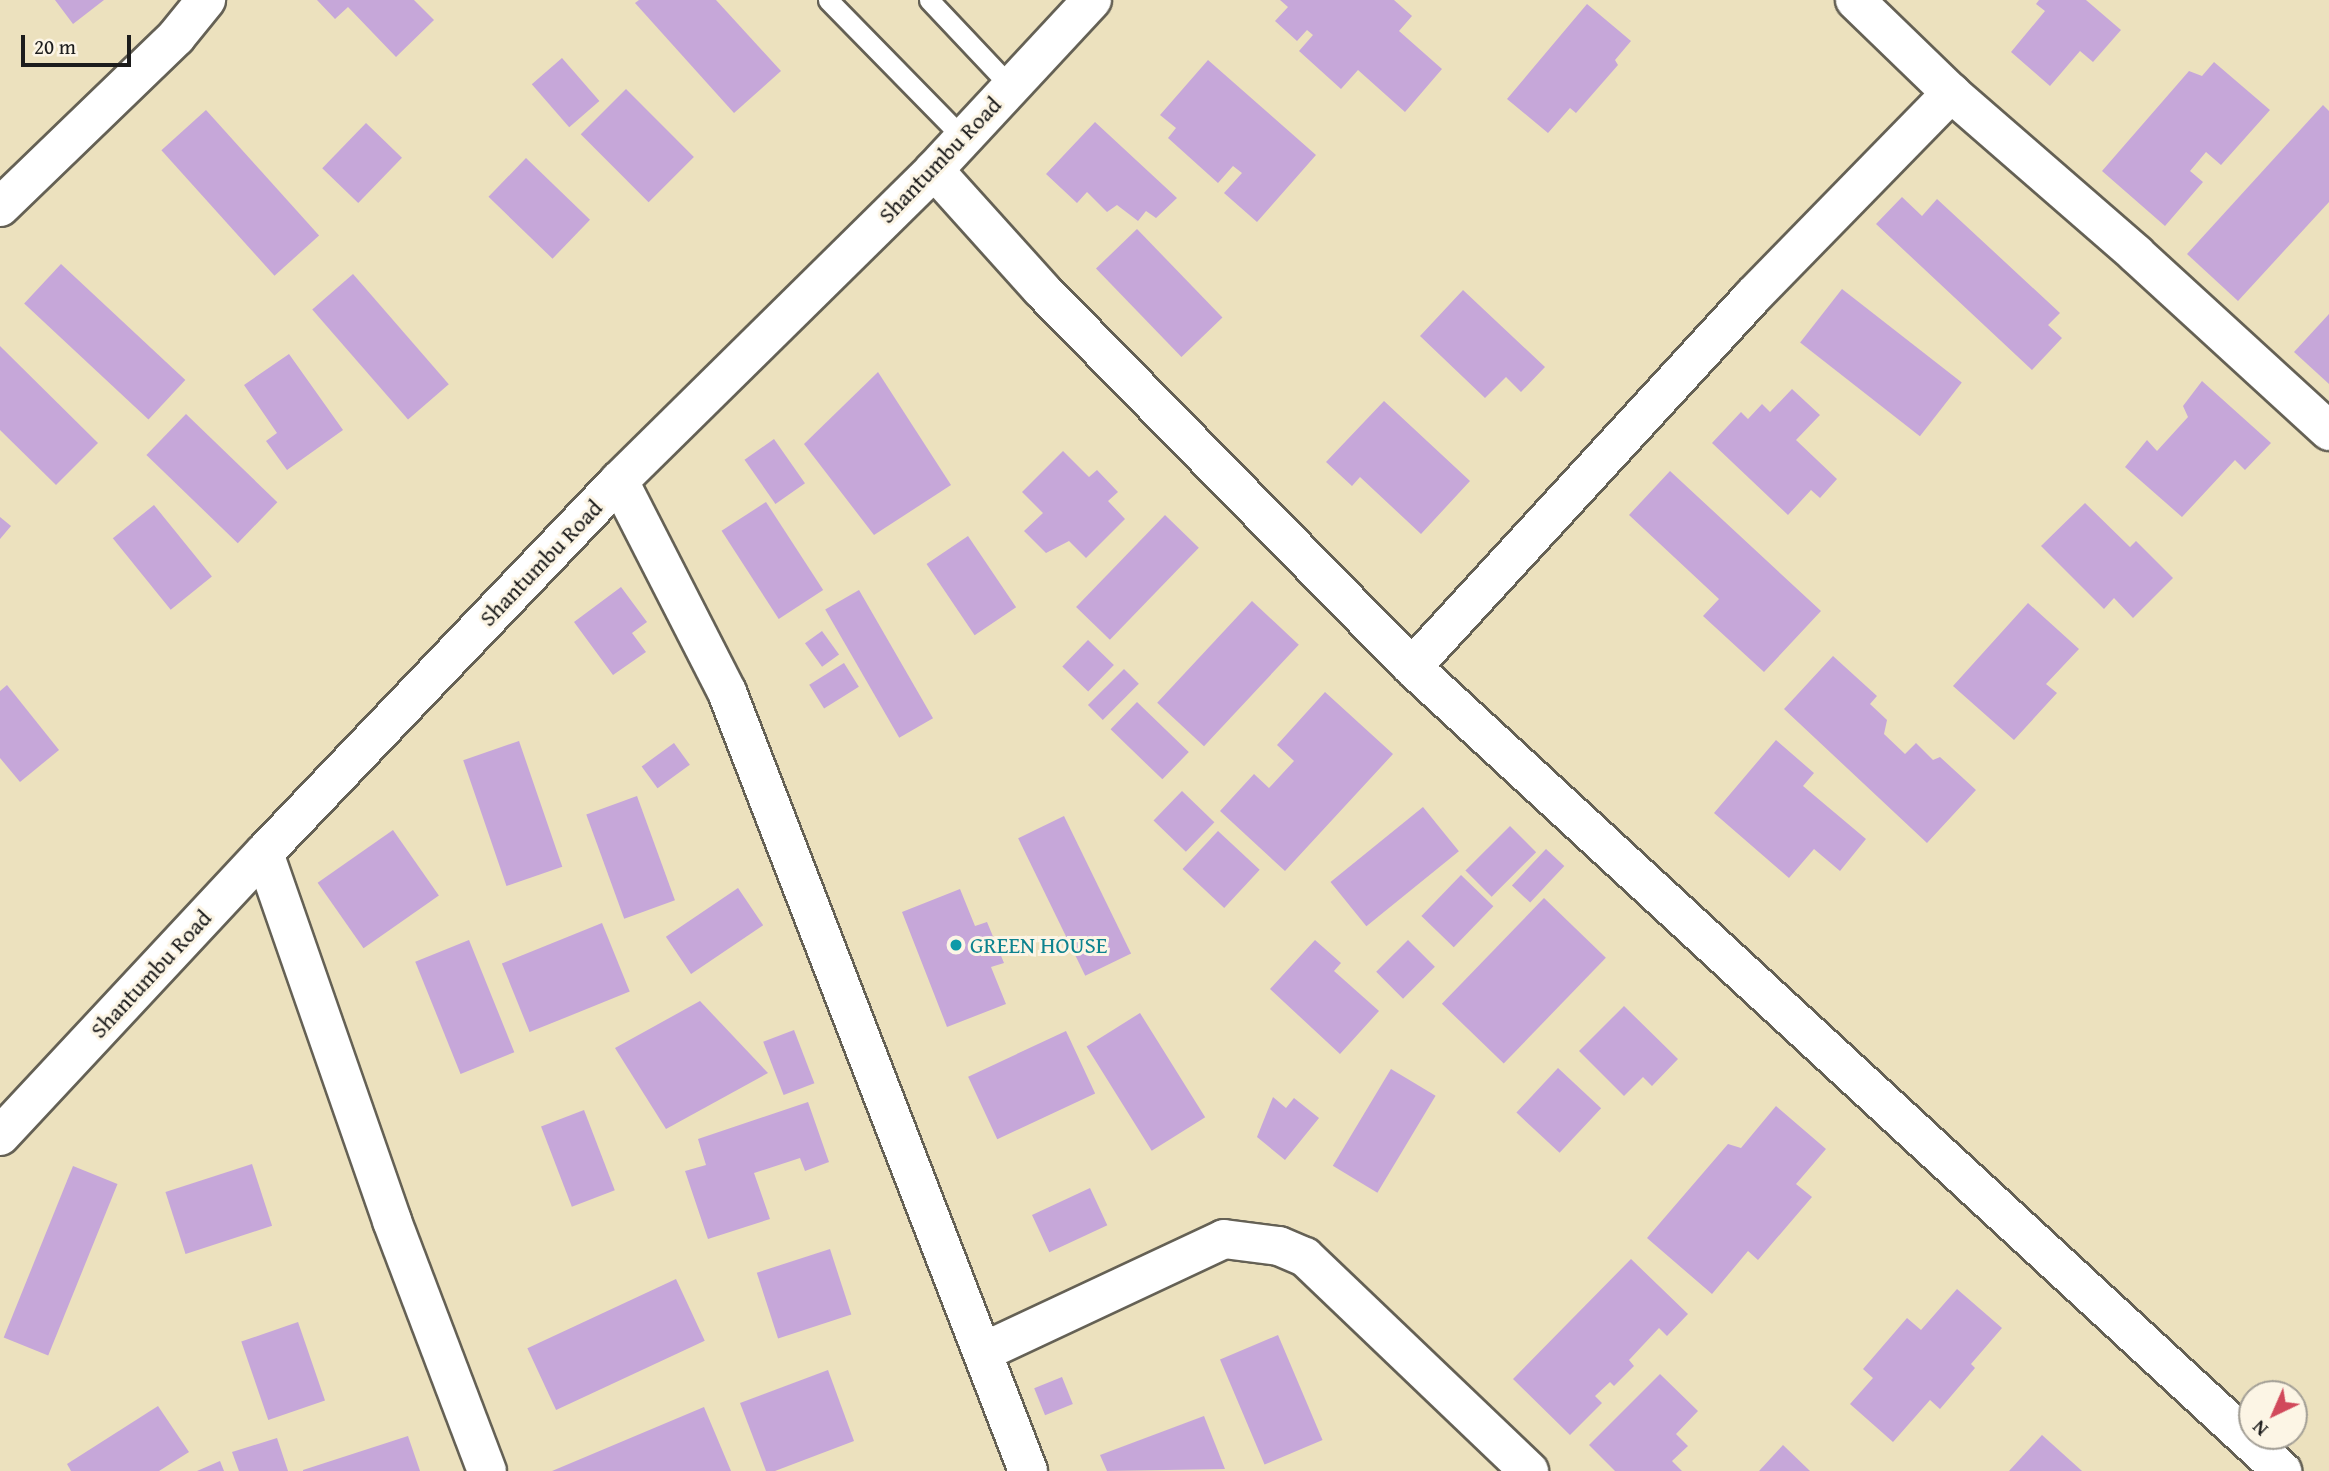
<!DOCTYPE html>
<style>
body{margin:0}
#map{position:relative;width:2329px;height:1471px;overflow:hidden;background:#ece1be;font-family:"Gentium Book Plus",serif}
div>[style]{position:absolute}
.building>*{inset:0;background:#c6a7d9;transform-origin:0 0}
.roads{filter:drop-shadow(2px 0 #656155) drop-shadow(-2px 0 #656155) drop-shadow(0 2px #656155) drop-shadow(0 -2px #656155)}
.lane>*{height:19px;margin:-9.5px;padding:0 9.5px;transform-origin:9.5px;border-radius:9.5px;background:#fff}
.street>*{height:38px;margin:-19px;padding:0 19px;transform-origin:19px;border-radius:19px;background:#fff}
.secondary>*{height:38px;margin:-19px;padding:0 19px;transform-origin:19px;border-radius:19px;background:#fff}
.dots>*{width:19px;height:19px;translate:-50% -50%;box-sizing:border-box;border:4px solid #fcf5e5;border-radius:50%}
span{translate:-50% -50%;white-space:nowrap;text-align:center;line-height:1.15;-webkit-text-stroke:6px #fcf5e5;paint-order:stroke}
.street-label{font-size:23px;color:#1c1c1c}
.culture-label{font-size:23px;color:#0d838f}
.left{translate:0 -50%;text-align:left}
.north{position:absolute;left:2238px;top:1380px;width:70px;height:70px;box-sizing:border-box;background:#fcf5e5;border:2px solid #a29e95;border-radius:50%;rotate:224deg;font-size:19px;font-weight:700;line-height:28px;text-align:center;color:#1c1c1c}
.north::after{content:'';display:block;margin:auto;width:24px;height:32px;background:#d1495b;clip-path:polygon(50% 0,100% 100%,50% 72%,0 100%)}
.scale{position:absolute;left:21px;top:35px;width:110px;height:32px;box-sizing:border-box;border:4px solid #1c1c1c;border-top:0;padding-left:9px;font-size:21px;line-height:24px;white-space:nowrap;color:#1c1c1c;-webkit-text-stroke:5px #fcf5e5;paint-order:stroke}
</style>
<div id="map">
<div class="building">
<i style="clip-path:polygon(55px 0,104px 0,73px 24px)"></i>
<i style="clip-path:polygon(317px 0,414px 0,434px 20px,396px 57px,348px 7px,335px 19px)"></i>
<i style="clip-path:polygon(639px 0,716px 0,781px 71px,734px 113px,635px 3px)"></i>
<i style="clip-path:polygon(1280px 0,1394px 0,1412px 16px,1399px 31px,1442px 69px,1405px 112px,1358px 70px,1341px 89px,1299px 51px,1313px 35px,1307px 30px,1297px 41px,1275px 21px,1288px 7px)"></i>
<i style="clip-path:polygon(2039px 0,2086px 0,2121px 30px,2093px 62px,2080px 51px,2050px 86px,2011px 52px,2045px 11px,2036px 4px)"></i>
<i style="clip-path:polygon(1587px 4px,1631px 41px,1615px 60px,1618px 65px,1576px 113px,1570px 108px,1548px 133px,1507px 99px)"></i>
<i style="left:562px;top:58px;width:57px;height:40px;rotate:49deg"></i>
<i style="clip-path:polygon(1208px 60px,1316px 155px,1257px 222px,1224px 193px,1242px 173px,1233px 166px,1218px 183px,1168px 138px,1176px 128px,1160px 115px)"></i>
<i style="clip-path:polygon(2214px 62px,2270px 110px,2221px 165px,2206px 152px,2190px 171px,2203px 182px,2165px 226px,2102px 171px,2189px 71px,2202px 76px)"></i>
<i style="left:626px;top:89px;width:96px;height:64px;rotate:45deg"></i>
<i style="clip-path:polygon(2323px 105px,2329px 111px,2329px 202px,2238px 301px,2187px 254px)"></i>
<i style="left:206px;top:110px;width:169px;height:60px;rotate:48deg"></i>
<i style="clip-path:polygon(1095px 122px,1177px 198px,1156px 218px,1146px 211px,1138px 221px,1117px 205px,1107px 212px,1087px 192px,1077px 203px,1046px 174px)"></i>
<i style="left:366px;top:123px;width:50px;height:63px;rotate:44deg"></i>
<i style="left:526px;top:158px;width:89px;height:54px;rotate:44deg"></i>
<i style="clip-path:polygon(1902px 197px,1922px 216px,1937px 199px,2060px 313px,2048px 325px,2062px 338px,2032px 370px,1876px 224px)"></i>
<i style="left:1137px;top:229px;width:123px;height:57px;rotate:46deg"></i>
<i style="left:61px;top:264px;width:170px;height:54px;rotate:43deg"></i>
<i style="left:353px;top:274px;width:146px;height:54px;rotate:49deg"></i>
<i style="left:1842px;top:289px;width:152px;height:68px;rotate:38deg"></i>
<i style="clip-path:polygon(1463px 290px,1545px 367px,1521px 392px,1506px 377px,1485px 398px,1420px 336px)"></i>
<i style="clip-path:polygon(2329px 314px,2329px 384px,2294px 352px)"></i>
<i style="clip-path:polygon(0 346px,98px 443px,56px 485px,0 430px)"></i>
<i style="clip-path:polygon(289px 354px,343px 430px,287px 470px,266px 441px,277px 433px,244px 385px)"></i>
<i style="clip-path:polygon(878px 372px,951px 485px,874px 535px,804px 444px)"></i>
<i style="clip-path:polygon(2202px 381px,2271px 443px,2245px 470px,2235px 460px,2182px 517px,2125px 467px,2147px 440px,2157px 451px,2188px 417px,2183px 406px)"></i>
<i style="clip-path:polygon(1792px 389px,1820px 415px,1796px 440px,1837px 479px,1820px 498px,1811px 490px,1788px 515px,1712px 443px,1741px 412px,1748px 419px,1762px 404px,1770px 412px)"></i>
<i style="clip-path:polygon(1384px 401px,1470px 481px,1421px 534px,1360px 477px,1352px 486px,1326px 462px)"></i>
<i style="left:186px;top:414px;width:127px;height:57px;rotate:44deg"></i>
<i style="left:774px;top:439px;width:54px;height:36px;rotate:55deg"></i>
<i style="clip-path:polygon(1063px 451px,1089px 477px,1097px 470px,1118px 492px,1108px 501px,1125px 519px,1086px 558px,1069px 541px,1046px 553px,1024px 531px,1043px 513px,1022px 492px)"></i>
<i style="clip-path:polygon(1670px 471px,1821px 611px,1764px 672px,1703px 616px,1719px 599px,1629px 515px)"></i>
<i style="left:766px;top:502px;width:105px;height:53px;rotate:57deg"></i>
<i style="clip-path:polygon(2085px 503px,2130px 547px,2136px 541px,2173px 578px,2133px 618px,2114px 598px,2104px 609px,2041px 546px)"></i>
<i style="left:154px;top:505px;width:92px;height:53px;rotate:51deg"></i>
<i style="left:1165px;top:515px;width:47px;height:128px;rotate:44deg"></i>
<i style="clip-path:polygon(0 517px,11px 526px,0 539px)"></i>
<i style="left:968px;top:536px;width:86px;height:50px;rotate:56deg"></i>
<i style="clip-path:polygon(621px 587px,647px 622px,632px 633px,646px 652px,613px 675px,574px 622px)"></i>
<i style="left:859px;top:590px;width:148px;height:39px;rotate:60deg"></i>
<i style="left:1252px;top:601px;width:64px;height:139px;rotate:43deg"></i>
<i style="clip-path:polygon(2028px 603px,2079px 649px,2046px 684px,2057px 693px,2014px 740px,1953px 686px)"></i>
<i style="left:822px;top:631px;width:29px;height:21px;rotate:54deg"></i>
<i style="left:1088px;top:640px;width:36px;height:37px;rotate:44deg"></i>
<i style="clip-path:polygon(1833px 656px,1877px 696px,1870px 704px,1887px 720px,1884px 734px,1905px 754px,1916px 743px,1933px 760px,1940px 757px,1976px 790px,1927px 843px,1784px 709px)"></i>
<i style="left:844px;top:663px;width:28px;height:41px;rotate:58deg"></i>
<i style="left:1124px;top:669px;width:21px;height:51px;rotate:45deg"></i>
<i style="clip-path:polygon(7px 685px,59px 750px,20px 782px,0 758px,0 691px)"></i>
<i style="clip-path:polygon(1325px 692px,1393px 754px,1285px 871px,1220px 811px,1254px 774px,1269px 788px,1294px 761px,1277px 745px)"></i>
<i style="left:1137px;top:702px;width:72px;height:38px;rotate:44deg"></i>
<i style="clip-path:polygon(1776px 740px,1814px 773px,1803px 786px,1866px 839px,1840px 871px,1814px 849px,1789px 878px,1714px 813px)"></i>
<i style="left:519px;top:741px;width:133px;height:59px;rotate:71deg"></i>
<i style="left:674px;top:743px;width:27px;height:40px;rotate:54deg"></i>
<i style="left:1182px;top:791px;width:45px;height:41px;rotate:44deg"></i>
<i style="left:637px;top:796px;width:111px;height:54px;rotate:70deg"></i>
<i style="left:1423px;top:807px;width:57px;height:119px;rotate:51deg"></i>
<i style="left:1064px;top:816px;width:153px;height:51px;rotate:64deg"></i>
<i style="left:1510px;top:826px;width:37px;height:63px;rotate:45deg"></i>
<i style="left:393px;top:830px;width:80px;height:92px;rotate:55deg"></i>
<i style="left:1218px;top:831px;width:57px;height:52px;rotate:43deg"></i>
<i style="left:1546px;top:849px;width:25px;height:50px;rotate:43deg"></i>
<i style="left:1461px;top:875px;width:45px;height:57px;rotate:44deg"></i>
<i style="left:738px;top:888px;width:45px;height:87px;rotate:56deg"></i>
<i style="clip-path:polygon(960px 889px,975px 926px,987px 922px,1004px 963px,991px 967px,1006px 1004px,947px 1027px,902px 912px)"></i>
<i style="left:1544px;top:898px;width:86px;height:147px;rotate:44deg"></i>
<i style="left:602px;top:923px;width:74px;height:108px;rotate:68deg"></i>
<i style="left:469px;top:940px;width:121px;height:58px;rotate:68deg"></i>
<i style="clip-path:polygon(1315px 940px,1341px 963px,1334px 971px,1379px 1011px,1340px 1054px,1270px 989px)"></i>
<i style="left:1408px;top:940px;width:38px;height:45px;rotate:45deg"></i>
<i style="clip-path:polygon(700px 1001px,768px 1073px,666px 1129px,615px 1048px)"></i>
<i style="clip-path:polygon(1624px 1006px,1678px 1059px,1652px 1086px,1643px 1077px,1624px 1096px,1579px 1051px)"></i>
<i style="left:1140px;top:1013px;width:123px;height:63px;rotate:58deg"></i>
<i style="left:794px;top:1030px;width:57px;height:33px;rotate:69deg"></i>
<i style="left:1066px;top:1031px;width:69px;height:108px;rotate:65deg"></i>
<i style="left:1558px;top:1068px;width:59px;height:61px;rotate:43deg"></i>
<i style="left:1391px;top:1069px;width:52px;height:113px;rotate:31deg"></i>
<i style="clip-path:polygon(1273px 1097px,1286px 1108px,1294px 1098px,1319px 1118px,1285px 1160px,1257px 1137px)"></i>
<i style="clip-path:polygon(808px 1102px,829px 1162px,805px 1171px,800px 1158px,754px 1173px,770px 1219px,708px 1239px,685px 1171px,706px 1165px,698px 1139px)"></i>
<i style="clip-path:polygon(1776px 1106px,1826px 1149px,1796px 1184px,1812px 1197px,1758px 1260px,1748px 1251px,1712px 1294px,1647px 1238px,1728px 1144px,1741px 1148px)"></i>
<i style="left:584px;top:1110px;width:86px;height:46px;rotate:69deg"></i>
<i style="left:252px;top:1164px;width:65px;height:91px;rotate:72deg"></i>
<i style="left:73px;top:1166px;width:48px;height:185px;rotate:22deg"></i>
<i style="left:1090px;top:1188px;width:41px;height:64px;rotate:65deg"></i>
<i style="left:830px;top:1249px;width:69px;height:77px;rotate:72deg"></i>
<i style="clip-path:polygon(1631px 1259px,1688px 1314px,1667px 1336px,1659px 1328px,1629px 1360px,1634px 1366px,1614px 1386px,1610px 1382px,1595px 1396px,1602px 1403px,1570px 1435px,1513px 1379px)"></i>
<i style="left:676px;top:1279px;width:68px;height:164px;rotate:65deg"></i>
<i style="clip-path:polygon(1957px 1289px,2002px 1328px,1971px 1364px,1975px 1368px,1940px 1409px,1930px 1400px,1893px 1442px,1850px 1404px,1873px 1378px,1863px 1369px,1907px 1318px,1921px 1330px)"></i>
<i style="left:298px;top:1322px;width:83px;height:60px;rotate:71deg"></i>
<i style="left:1278px;top:1335px;width:114px;height:63px;rotate:67deg"></i>
<i style="clip-path:polygon(828px 1370px,854px 1441px,775px 1471px,766px 1471px,740px 1403px)"></i>
<i style="clip-path:polygon(1660px 1374px,1698px 1411px,1676px 1434px,1688px 1446px,1672px 1461px,1682px 1471px,1615px 1471px,1589px 1445px)"></i>
<i style="left:1062px;top:1377px;width:29px;height:30px;rotate:68deg"></i>
<i style="clip-path:polygon(158px 1406px,189px 1452px,159px 1471px,71px 1471px,67px 1464px)"></i>
<i style="clip-path:polygon(704px 1407px,731px 1471px,552px 1471px)"></i>
<i style="clip-path:polygon(1204px 1416px,1225px 1469px,1107px 1471px,1100px 1455px)"></i>
<i style="clip-path:polygon(2042px 1435px,2082px 1471px,2009px 1471px)"></i>
<i style="clip-path:polygon(408px 1436px,420px 1471px,303px 1471px,303px 1470px)"></i>
<i style="clip-path:polygon(277px 1438px,288px 1471px,239px 1471px,232px 1452px)"></i>
<i style="clip-path:polygon(1783px 1445px,1810px 1471px,1759px 1471px)"></i>
<i style="clip-path:polygon(220px 1461px,224px 1471px,197px 1471px)"></i>
</div>
<div class="roads">
<div class="lane">
<i style="left:828px;top:0;width:193px;rotate:45.6deg"></i>
<i style="left:929px;top:0;width:120px;rotate:46.7deg"></i>
</div>
<div class="street">
<i style="left:1855px;top:0;width:134px;rotate:44.1deg"></i>
<i style="left:1951px;top:93px;width:245px;rotate:41deg"></i>
<i style="left:2136px;top:254px;width:262px;rotate:42.5deg"></i>
<i style="left:934px;top:170px;width:160px;rotate:48deg"></i>
<i style="left:1041px;top:289px;width:530px;rotate:45.54deg"></i>
<i style="left:1412px;top:667px;width:1185px;rotate:42.74deg"></i>
<i style="left:0;top:207px;width:245px;rotate:-44deg"></i>
<i style="left:176px;top:37px;width:48px;rotate:-51deg"></i>
<i style="left:619px;top:481px;width:237px;rotate:62.9deg"></i>
<i style="left:727px;top:692px;width:835px;rotate:68.87deg"></i>
<i style="left:1412px;top:667px;width:504px;rotate:-47.41deg"></i>
<i style="left:1753px;top:296px;width:284px;rotate:-45.7deg"></i>
<i style="left:264px;top:853px;width:390px;rotate:70.8deg"></i>
<i style="left:392px;top:1221px;width:267px;rotate:69.2deg"></i>
<i style="left:983px;top:1352px;width:266px;rotate:-25.1deg"></i>
<i style="left:1224px;top:1239px;width:55px;rotate:7.3deg"></i>
<i style="left:1279px;top:1246px;width:28px;rotate:23deg"></i>
<i style="left:1305px;top:1257px;width:310px;rotate:43.7deg"></i>
</div>
<div class="secondary">
<i style="left:0;top:1136px;width:387px;rotate:-47deg"></i>
<i style="left:264px;top:853px;width:514px;rotate:-46.34deg"></i>
<i style="left:619px;top:481px;width:443px;rotate:-44.6deg"></i>
<i style="left:934px;top:170px;width:232px;rotate:-47.1deg"></i>
</div>
</div>
<div class="dots">
<i style="left:956px;top:945px;background:#0f9aa8"></i>
</div>
<div class="street-label">
<span style="left:940px;top:160px;rotate:-46deg">Shantumbu Road</span>
<span style="left:541px;top:563px;rotate:-46deg">Shantumbu Road</span>
<span style="left:151px;top:974px;rotate:-47deg">Shantumbu Road</span>
</div>
<div class="culture-label">
<span class="left" style="left:970px;top:945px">GREEN HOUSE</span>
</div>
<div class="north">N</div>
<div class="scale">20 m</div>
</div>
